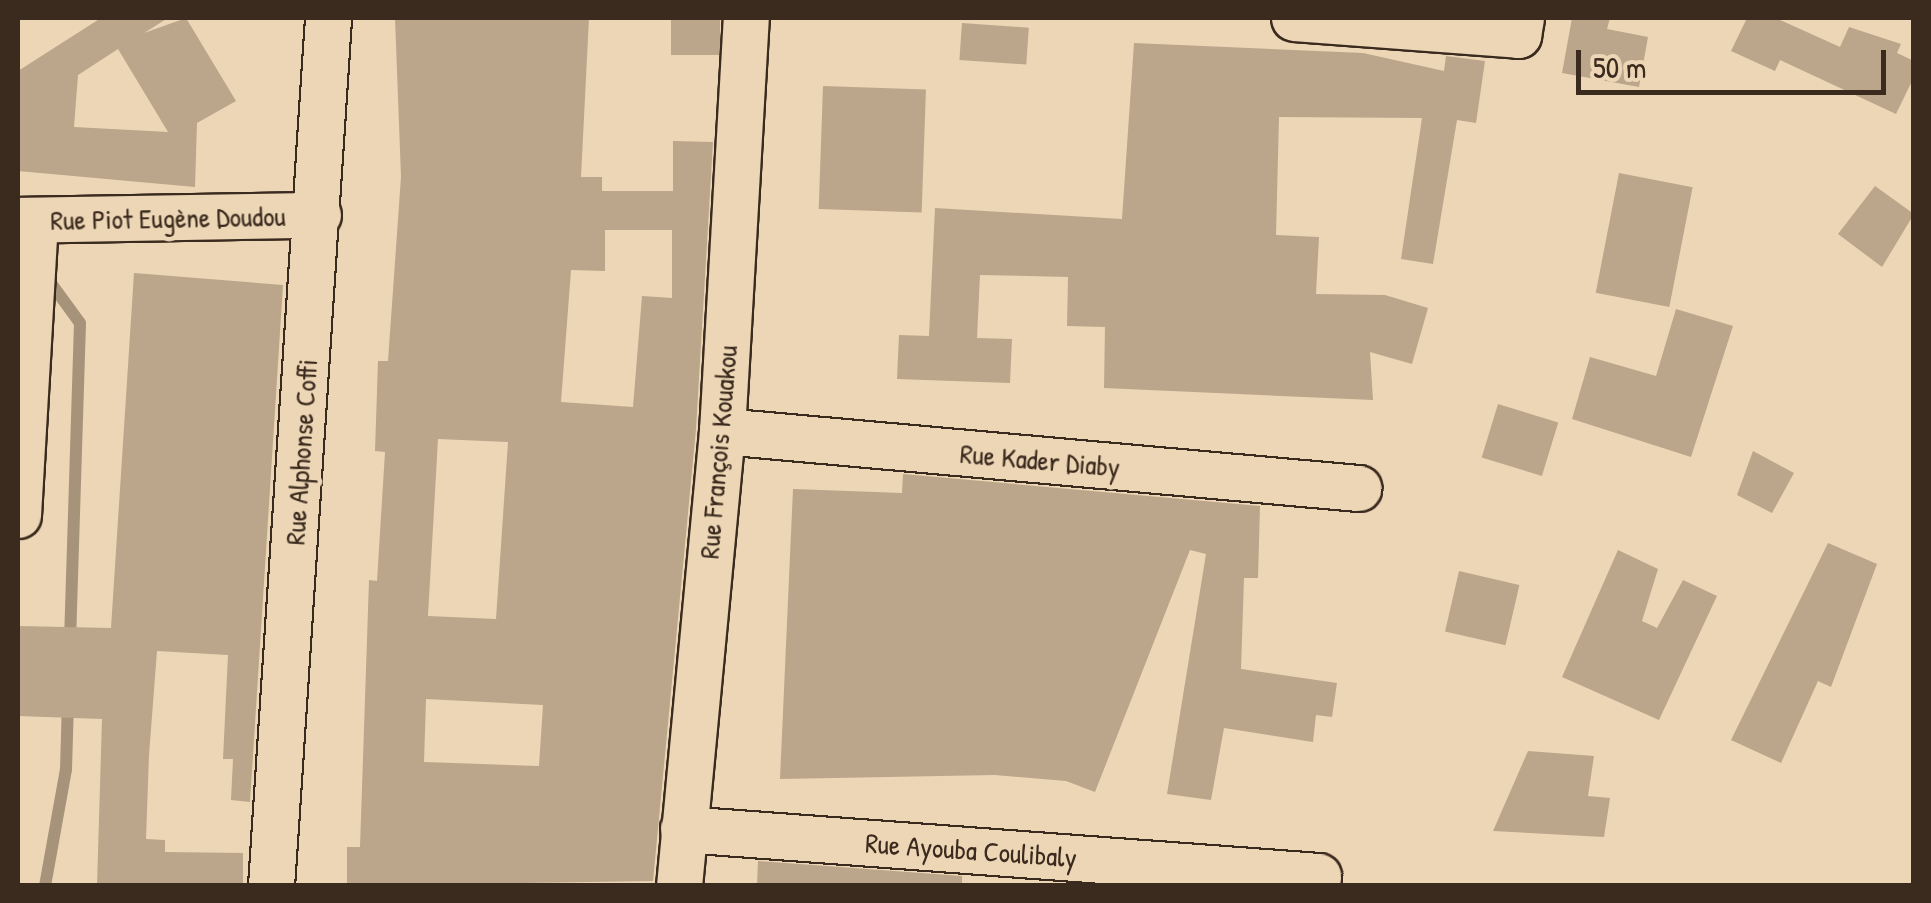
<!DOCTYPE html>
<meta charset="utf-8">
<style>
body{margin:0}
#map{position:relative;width:1931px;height:903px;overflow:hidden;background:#ecd6b5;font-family:"Patrick Hand",sans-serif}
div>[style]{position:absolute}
.stream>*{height:12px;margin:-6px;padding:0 6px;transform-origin:6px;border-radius:6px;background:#a7927a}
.building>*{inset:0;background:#bba68b;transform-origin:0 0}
.roads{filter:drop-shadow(2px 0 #3b2a1e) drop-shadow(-2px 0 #3b2a1e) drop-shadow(0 2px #3b2a1e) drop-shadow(0 -2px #3b2a1e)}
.minor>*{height:45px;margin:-22.5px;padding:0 22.5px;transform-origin:22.5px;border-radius:22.5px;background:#ecd6b5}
span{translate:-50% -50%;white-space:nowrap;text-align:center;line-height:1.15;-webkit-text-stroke:9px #ecd6b5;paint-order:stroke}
.street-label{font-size:28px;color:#3b2a1e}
.frame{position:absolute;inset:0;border:20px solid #3b2a1e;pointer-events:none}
.scale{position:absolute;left:1576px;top:50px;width:310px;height:45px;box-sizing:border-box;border:5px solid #3b2a1e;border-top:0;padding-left:12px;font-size:30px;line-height:35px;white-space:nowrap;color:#3b2a1e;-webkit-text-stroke:8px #ecd6b5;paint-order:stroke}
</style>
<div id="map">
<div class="stream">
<i style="left:45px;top:275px;width:59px;rotate:53.9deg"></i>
<i style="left:80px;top:323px;width:320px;rotate:91.8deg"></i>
<i style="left:45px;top:886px;width:119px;rotate:-79.8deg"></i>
<i style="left:66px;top:769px;width:66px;rotate:-88.3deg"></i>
</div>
<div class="building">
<i style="clip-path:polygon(evenodd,101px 18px,168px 18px,144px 33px,186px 18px,236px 101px,197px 123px,195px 187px,18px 171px,18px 71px,101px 18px,118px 49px,168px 132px,74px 127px,78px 75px,118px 49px)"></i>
<i style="clip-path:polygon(evenodd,395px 18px,589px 18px,581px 177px,602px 177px,602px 191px,673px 191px,673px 141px,713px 142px,696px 429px,653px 881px,347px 886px,347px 847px,360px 847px,369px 580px,377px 581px,385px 452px,375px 451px,378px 361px,388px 361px,401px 177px,395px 18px,605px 230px,672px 230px,672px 298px,642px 296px,633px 407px,561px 402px,571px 270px,605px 271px,605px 230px,395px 18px,438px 439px,508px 442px,496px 619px,428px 616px,438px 439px,395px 18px,426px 699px,543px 705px,539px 766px,424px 762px,426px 699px)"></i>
<i style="left:671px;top:18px;width:49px;height:37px"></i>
<i style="clip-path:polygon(1572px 18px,1610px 18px,1607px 29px,1648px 37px,1639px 87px,1562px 73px)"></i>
<i style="clip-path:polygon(1747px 18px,1776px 18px,1840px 47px,1849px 27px,1901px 44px,1897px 53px,1914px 61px,1914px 77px,1896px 114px,1780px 60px,1775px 71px,1731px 51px)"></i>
<i style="left:962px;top:23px;width:67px;height:37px;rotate:4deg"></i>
<i style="clip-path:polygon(1134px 43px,1363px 53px,1444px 71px,1446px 56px,1485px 61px,1476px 123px,1457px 120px,1433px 264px,1401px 259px,1422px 118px,1279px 117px,1276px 235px,1319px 237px,1316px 294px,1385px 295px,1428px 308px,1412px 364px,1370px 352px,1373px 400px,1104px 388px,1105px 327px,1067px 326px,1068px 277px,980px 275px,977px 338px,1012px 339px,1010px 383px,897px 379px,899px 335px,929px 336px,935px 208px,1122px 219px)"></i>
<i style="left:823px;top:86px;width:103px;height:123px;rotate:2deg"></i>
<i style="left:1619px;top:173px;width:75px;height:122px;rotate:11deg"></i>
<i style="clip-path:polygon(1875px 186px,1914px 214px,1882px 267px,1838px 234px)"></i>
<i style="clip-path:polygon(134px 273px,283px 285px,250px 802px,231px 800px,233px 759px,223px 759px,228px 655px,157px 651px,149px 755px,146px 839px,165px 840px,165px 852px,243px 853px,243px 886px,97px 886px,102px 719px,18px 716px,18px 626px,111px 628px)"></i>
<i style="clip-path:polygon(1676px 309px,1733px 326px,1691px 457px,1572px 419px,1590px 357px,1656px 376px)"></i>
<i style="left:1498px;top:404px;width:63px;height:56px;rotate:17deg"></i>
<i style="clip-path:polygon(1753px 451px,1794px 473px,1772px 513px,1737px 495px)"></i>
<i style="clip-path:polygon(903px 474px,1260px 506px,1258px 578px,1244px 578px,1241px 669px,1337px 683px,1332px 717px,1316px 715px,1313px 742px,1224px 728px,1211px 800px,1167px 794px,1206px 554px,1190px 550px,1095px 792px,1066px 781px,995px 775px,780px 779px,793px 489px,902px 493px)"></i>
<i style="clip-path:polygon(1828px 543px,1877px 564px,1831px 687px,1818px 681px,1781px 763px,1731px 740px)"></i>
<i style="clip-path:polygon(1618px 550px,1658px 569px,1642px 621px,1657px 628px,1683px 580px,1717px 596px,1659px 720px,1562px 677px)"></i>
<i style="left:1459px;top:571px;width:62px;height:62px;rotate:13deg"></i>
<i style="clip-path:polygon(1528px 751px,1594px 756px,1588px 796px,1610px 798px,1604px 837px,1493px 831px)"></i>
<i style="clip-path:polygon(758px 861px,962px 876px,962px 886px,757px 886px)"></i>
</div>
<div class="roads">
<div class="minor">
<i style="left:1294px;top:18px;width:225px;rotate:4.3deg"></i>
<i style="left:1518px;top:35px;width:17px;rotate:-80deg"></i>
<i style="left:18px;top:220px;width:300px;rotate:-1deg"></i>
<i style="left:722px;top:431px;width:639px;rotate:5.12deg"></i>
<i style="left:18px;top:515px;width:294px;rotate:-86.7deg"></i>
<i style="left:683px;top:829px;width:637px;rotate:4.23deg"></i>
<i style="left:271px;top:886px;width:870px;rotate:-86.24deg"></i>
<i style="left:679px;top:886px;width:457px;rotate:-84.6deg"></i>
<i style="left:722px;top:431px;width:414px;rotate:-86.7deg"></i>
</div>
</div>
<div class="street-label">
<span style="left:168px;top:218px;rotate:-1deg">Rue Piot Eugène Doudou</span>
<span style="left:301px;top:452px;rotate:-86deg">Rue Alphonse Coffi</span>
<span style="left:718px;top:452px;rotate:-85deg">Rue François Kouakou</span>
<span style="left:1040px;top:460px;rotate:5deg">Rue Kader Diaby</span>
<span style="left:971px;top:850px;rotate:4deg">Rue Ayouba Coulibaly</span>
</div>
<div class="frame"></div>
<div class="scale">50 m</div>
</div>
